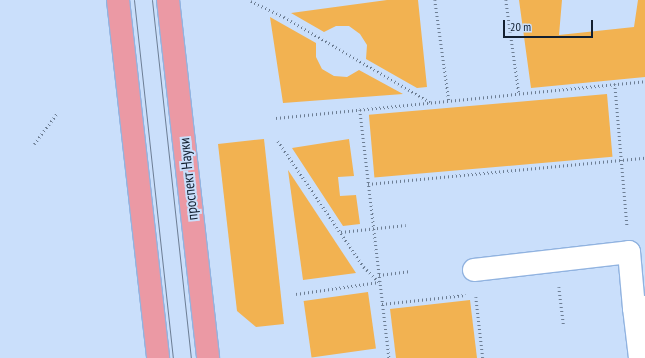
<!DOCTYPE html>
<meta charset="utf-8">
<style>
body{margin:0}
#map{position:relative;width:645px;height:358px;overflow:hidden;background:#cadffb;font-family:"PT Sans Narrow",sans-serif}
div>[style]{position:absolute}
.green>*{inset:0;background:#f2b251;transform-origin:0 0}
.path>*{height:2.5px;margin-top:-1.25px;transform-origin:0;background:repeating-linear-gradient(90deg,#6d7e94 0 1px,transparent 0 4px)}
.roads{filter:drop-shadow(1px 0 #91b3e0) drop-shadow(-1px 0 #91b3e0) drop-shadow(0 1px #91b3e0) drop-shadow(0 -1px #91b3e0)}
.minor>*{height:22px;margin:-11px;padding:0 11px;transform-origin:11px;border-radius:11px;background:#fff}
.major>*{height:22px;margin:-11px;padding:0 11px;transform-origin:11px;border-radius:11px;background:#eb99a4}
.tram>*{height:1px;margin:-0.5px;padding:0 0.5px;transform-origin:0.5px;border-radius:0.5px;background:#6d7e95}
span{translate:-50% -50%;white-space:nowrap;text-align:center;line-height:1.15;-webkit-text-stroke:4px #cadffb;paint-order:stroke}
.street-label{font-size:15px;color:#121f30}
.scale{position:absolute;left:503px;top:20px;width:90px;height:18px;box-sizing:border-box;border:2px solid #121f30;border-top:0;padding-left:5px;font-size:12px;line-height:14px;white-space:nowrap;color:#121f30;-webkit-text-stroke:3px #cadffb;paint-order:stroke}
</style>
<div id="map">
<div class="green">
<i style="clip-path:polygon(387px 0,418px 0,427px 87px,417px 88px,366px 59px,367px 45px,360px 34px,349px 26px,336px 26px,324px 32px,291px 13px)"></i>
<i style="clip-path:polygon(519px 0,562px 0,559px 35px,634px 27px,638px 0,645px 0,645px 77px,531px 88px)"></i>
<i style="clip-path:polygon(270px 17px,316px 43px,316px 57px,322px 69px,334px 76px,347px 77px,359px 70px,403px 94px,283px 103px)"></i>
<i style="left:607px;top:94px;width:63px;height:239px;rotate:85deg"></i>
<i style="clip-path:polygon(264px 139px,284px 324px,256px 327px,237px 311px,218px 144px)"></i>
<i style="clip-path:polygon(349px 139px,354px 176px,338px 177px,340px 196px,356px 195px,360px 224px,343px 226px,292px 148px)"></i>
<i style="clip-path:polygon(288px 170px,356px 273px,303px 280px)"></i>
<i style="left:368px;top:292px;width:57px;height:65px;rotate:82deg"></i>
<i style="clip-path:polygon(470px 300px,477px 358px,396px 358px,390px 309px)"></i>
</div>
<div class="path">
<i style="left:435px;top:0;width:102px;rotate:82.1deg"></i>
<i style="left:506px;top:0;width:95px;rotate:82.1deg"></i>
<i style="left:251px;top:1px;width:37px;rotate:26deg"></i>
<i style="left:284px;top:17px;width:169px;rotate:30.2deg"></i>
<i style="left:615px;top:84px;width:142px;rotate:85.1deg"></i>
<i style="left:360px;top:110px;width:250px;rotate:83.3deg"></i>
<i style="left:276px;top:118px;width:371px;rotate:-5.7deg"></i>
<i style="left:278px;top:141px;width:153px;rotate:55.7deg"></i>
<i style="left:364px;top:267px;width:21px;rotate:45deg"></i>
<i style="left:34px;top:144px;width:39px;rotate:-53deg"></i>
<i style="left:368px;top:184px;width:278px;rotate:-5.4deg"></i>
<i style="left:341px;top:232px;width:65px;rotate:-6.1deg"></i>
<i style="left:379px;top:275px;width:32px;rotate:-7deg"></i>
<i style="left:559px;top:287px;width:39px;rotate:83deg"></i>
<i style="left:296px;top:294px;width:84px;rotate:-8.2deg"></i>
<i style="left:476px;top:297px;width:61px;rotate:83.5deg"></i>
<i style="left:382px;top:304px;width:84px;rotate:-6.1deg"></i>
</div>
<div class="roads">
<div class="minor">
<i style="left:474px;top:270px;width:156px;rotate:-6.6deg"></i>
<i style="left:629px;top:252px;width:56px;rotate:84.9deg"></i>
<i style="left:640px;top:358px;width:50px;rotate:-96.8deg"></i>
<i style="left:634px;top:308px;width:11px;rotate:-5deg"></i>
</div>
<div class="major">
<i style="left:118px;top:0;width:360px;rotate:83.6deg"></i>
<i style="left:168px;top:0;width:360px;rotate:83.6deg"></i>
</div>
</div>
<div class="tram">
<i style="left:134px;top:0;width:360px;rotate:83.8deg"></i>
<i style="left:152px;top:0;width:360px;rotate:83.8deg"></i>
</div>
<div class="street-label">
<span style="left:188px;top:179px;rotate:-96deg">проспект Науки</span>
</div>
<div class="scale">20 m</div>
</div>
